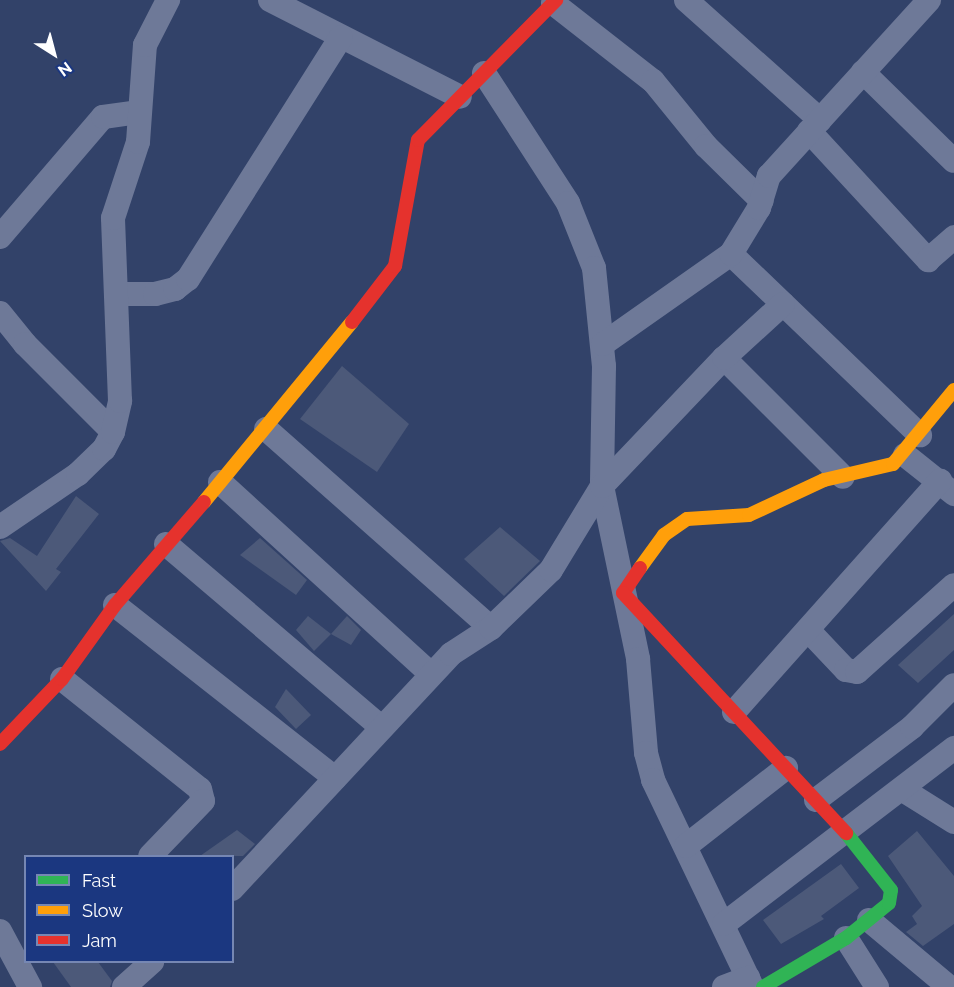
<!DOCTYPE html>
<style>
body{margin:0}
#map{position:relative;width:954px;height:987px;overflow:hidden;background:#324269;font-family:Raleway,sans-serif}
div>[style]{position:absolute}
.building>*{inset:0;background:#4c5979}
.street>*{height:24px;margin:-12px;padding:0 12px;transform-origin:12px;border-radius:12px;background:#6e7998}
.fast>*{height:14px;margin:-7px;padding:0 7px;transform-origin:7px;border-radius:7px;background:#30b455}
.slow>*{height:14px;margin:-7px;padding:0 7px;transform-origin:7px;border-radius:7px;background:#ff9f0a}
.jam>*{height:14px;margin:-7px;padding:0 7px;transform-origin:7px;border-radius:7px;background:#e5322d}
span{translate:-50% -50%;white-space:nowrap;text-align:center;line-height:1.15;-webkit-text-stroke:4.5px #1b3780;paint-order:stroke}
.legend{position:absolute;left:24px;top:855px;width:210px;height:108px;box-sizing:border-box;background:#1b3780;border:2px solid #7687b3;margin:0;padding:8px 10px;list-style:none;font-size:18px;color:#fff}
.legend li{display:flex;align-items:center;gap:12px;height:30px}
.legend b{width:30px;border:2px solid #7687b3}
.north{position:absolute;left:24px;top:24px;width:60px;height:60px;-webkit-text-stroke:4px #1b3780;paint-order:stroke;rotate:144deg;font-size:16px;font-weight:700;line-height:24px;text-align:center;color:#fff}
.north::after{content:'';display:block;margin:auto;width:21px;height:27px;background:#fff;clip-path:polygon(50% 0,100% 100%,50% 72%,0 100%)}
</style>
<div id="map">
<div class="building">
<i style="clip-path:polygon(342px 366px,409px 424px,377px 472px,300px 419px)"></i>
<i style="clip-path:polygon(76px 496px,99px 514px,56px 569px,61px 572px,46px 591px,0 541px,10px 538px,37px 556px)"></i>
<i style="clip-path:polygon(500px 527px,540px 561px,504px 596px,464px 559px)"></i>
<i style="clip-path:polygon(260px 538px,307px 580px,296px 595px,240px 555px)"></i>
<i style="clip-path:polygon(954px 614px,954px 650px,918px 683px,898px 665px)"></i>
<i style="clip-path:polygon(308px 616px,331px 634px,314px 651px,296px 630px)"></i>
<i style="clip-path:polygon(347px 616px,361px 630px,351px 645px,331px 634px)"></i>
<i style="clip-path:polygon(286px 689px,311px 715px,296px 729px,275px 707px)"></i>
<i style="clip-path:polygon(237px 830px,255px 844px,243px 856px,200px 856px)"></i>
<i style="clip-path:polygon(917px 831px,954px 876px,954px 924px,923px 946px,906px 932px,917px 924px,912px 916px,922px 906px,888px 856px)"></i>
<i style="clip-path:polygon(841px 864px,859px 888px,821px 916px,824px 919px,781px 944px,763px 920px)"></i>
<i style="clip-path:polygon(53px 962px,98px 962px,112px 981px,110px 987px,71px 987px)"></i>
</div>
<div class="street">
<i style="left:270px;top:0;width:213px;rotate:27deg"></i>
<i style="left:686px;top:0;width:180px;rotate:41.8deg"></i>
<i style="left:553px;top:3px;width:127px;rotate:38deg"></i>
<i style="left:653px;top:81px;width:84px;rotate:50.8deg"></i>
<i style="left:706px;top:146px;width:78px;rotate:44.5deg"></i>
<i style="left:863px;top:72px;width:127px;rotate:44.4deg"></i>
<i style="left:484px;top:73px;width:155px;rotate:57.1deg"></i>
<i style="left:568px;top:203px;width:70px;rotate:68.2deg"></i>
<i style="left:594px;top:268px;width:99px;rotate:84.2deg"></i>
<i style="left:604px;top:366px;width:120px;rotate:91deg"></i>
<i style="left:602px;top:486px;width:177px;rotate:78.2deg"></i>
<i style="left:638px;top:659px;width:94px;rotate:85.1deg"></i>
<i style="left:646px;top:753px;width:28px;rotate:75deg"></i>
<i style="left:653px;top:780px;width:229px;rotate:64.4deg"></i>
<i style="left:809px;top:131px;width:176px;rotate:47.3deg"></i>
<i style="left:928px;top:260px;width:35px;rotate:-41deg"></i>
<i style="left:0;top:237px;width:158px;rotate:-49.4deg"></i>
<i style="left:103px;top:117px;width:37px;rotate:-8deg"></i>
<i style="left:731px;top:254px;width:262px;rotate:43.8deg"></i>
<i style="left:116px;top:294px;width:39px"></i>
<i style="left:155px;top:294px;width:21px;rotate:-14deg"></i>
<i style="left:175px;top:289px;width:16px;rotate:-38deg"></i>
<i style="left:188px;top:279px;width:286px;rotate:-57.7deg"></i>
<i style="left:0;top:313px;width:40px;rotate:51deg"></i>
<i style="left:25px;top:344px;width:124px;rotate:45deg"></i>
<i style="left:603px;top:344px;width:156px;rotate:-35.1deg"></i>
<i style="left:731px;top:254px;width:54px;rotate:-58.7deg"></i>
<i style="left:759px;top:208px;width:34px;rotate:-73deg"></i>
<i style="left:769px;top:176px;width:238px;rotate:-47.7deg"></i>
<i style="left:724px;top:358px;width:168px;rotate:45deg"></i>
<i style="left:266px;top:429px;width:300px;rotate:41.5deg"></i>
<i style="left:905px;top:455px;width:63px;rotate:38.5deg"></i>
<i style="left:220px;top:482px;width:285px;rotate:42.3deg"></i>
<i style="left:0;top:527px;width:94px;rotate:-34.2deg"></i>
<i style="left:78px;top:474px;width:36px;rotate:-44deg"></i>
<i style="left:104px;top:449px;width:19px;rotate:-62deg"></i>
<i style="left:113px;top:432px;width:32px;rotate:-77deg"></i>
<i style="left:120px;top:401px;width:183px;rotate:-92.2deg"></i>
<i style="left:113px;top:218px;width:80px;rotate:-71.8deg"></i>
<i style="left:138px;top:142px;width:97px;rotate:-85.9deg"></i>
<i style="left:145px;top:45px;width:51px;rotate:-62.9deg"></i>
<i style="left:166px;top:544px;width:282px;rotate:40.4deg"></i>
<i style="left:115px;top:605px;width:280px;rotate:38.2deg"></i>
<i style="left:808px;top:630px;width:55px;rotate:46.5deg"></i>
<i style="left:846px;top:670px;width:11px;rotate:10deg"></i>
<i style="left:857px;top:672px;width:130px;rotate:-41.9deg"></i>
<i style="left:62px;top:679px;width:176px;rotate:38.6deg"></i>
<i style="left:200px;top:789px;width:12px;rotate:76deg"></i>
<i style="left:203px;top:801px;width:76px;rotate:133.9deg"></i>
<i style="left:734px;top:712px;width:310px;rotate:-48.3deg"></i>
<i style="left:903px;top:790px;width:60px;rotate:32.1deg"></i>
<i style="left:816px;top:800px;width:121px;rotate:-37.2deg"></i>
<i style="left:912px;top:727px;width:59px;rotate:-45deg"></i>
<i style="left:686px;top:846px;width:127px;rotate:-38deg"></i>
<i style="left:232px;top:889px;width:321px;rotate:-47deg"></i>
<i style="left:451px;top:654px;width:48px;rotate:-33deg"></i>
<i style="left:491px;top:628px;width:83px;rotate:-44deg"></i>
<i style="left:551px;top:570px;width:98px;rotate:-58.7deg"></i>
<i style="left:602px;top:486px;width:177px;rotate:-46.4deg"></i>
<i style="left:724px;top:358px;width:80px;rotate:-42.5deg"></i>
<i style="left:869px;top:920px;width:104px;rotate:39.9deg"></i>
<i style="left:724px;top:924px;width:290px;rotate:-37.4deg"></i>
<i style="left:0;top:931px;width:64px;rotate:61.8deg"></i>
<i style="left:846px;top:938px;width:58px;rotate:57.7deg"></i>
<i style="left:124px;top:987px;width:38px;rotate:-42deg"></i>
<i style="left:724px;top:987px;width:26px;rotate:-21deg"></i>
</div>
<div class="fast">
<i style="left:763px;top:987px;width:96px;rotate:-30.6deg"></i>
<i style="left:846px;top:938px;width:55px;rotate:-39.1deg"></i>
<i style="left:889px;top:903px;width:13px;rotate:-81deg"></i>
<i style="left:891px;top:890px;width:73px;rotate:-128.3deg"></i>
</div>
<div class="slow">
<i style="left:204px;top:502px;width:233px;rotate:-50.6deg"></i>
<i style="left:640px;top:568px;width:41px;rotate:-54deg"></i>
<i style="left:664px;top:535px;width:28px;rotate:-35deg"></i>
<i style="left:687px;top:519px;width:62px;rotate:-3.7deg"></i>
<i style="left:749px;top:515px;width:83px;rotate:-25deg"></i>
<i style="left:824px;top:480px;width:71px;rotate:-13.1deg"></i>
<i style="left:893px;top:464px;width:96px;rotate:-50.5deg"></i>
</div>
<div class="jam">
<i style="left:352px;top:322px;width:71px;rotate:-52.5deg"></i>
<i style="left:395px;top:266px;width:128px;rotate:-79.7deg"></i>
<i style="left:418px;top:140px;width:197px;rotate:-45.4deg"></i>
<i style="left:640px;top:568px;width:30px;rotate:124deg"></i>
<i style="left:623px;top:593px;width:328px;rotate:47.1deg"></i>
<i style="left:0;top:744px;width:90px;rotate:-46.4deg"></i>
<i style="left:62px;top:679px;width:91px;rotate:-54.4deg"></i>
<i style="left:115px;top:605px;width:136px;rotate:-49.2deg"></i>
</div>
<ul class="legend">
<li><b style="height:8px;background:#30b455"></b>Fast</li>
<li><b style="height:8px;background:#ff9f0a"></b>Slow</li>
<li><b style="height:8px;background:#e5322d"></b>Jam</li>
</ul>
<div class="north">N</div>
</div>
